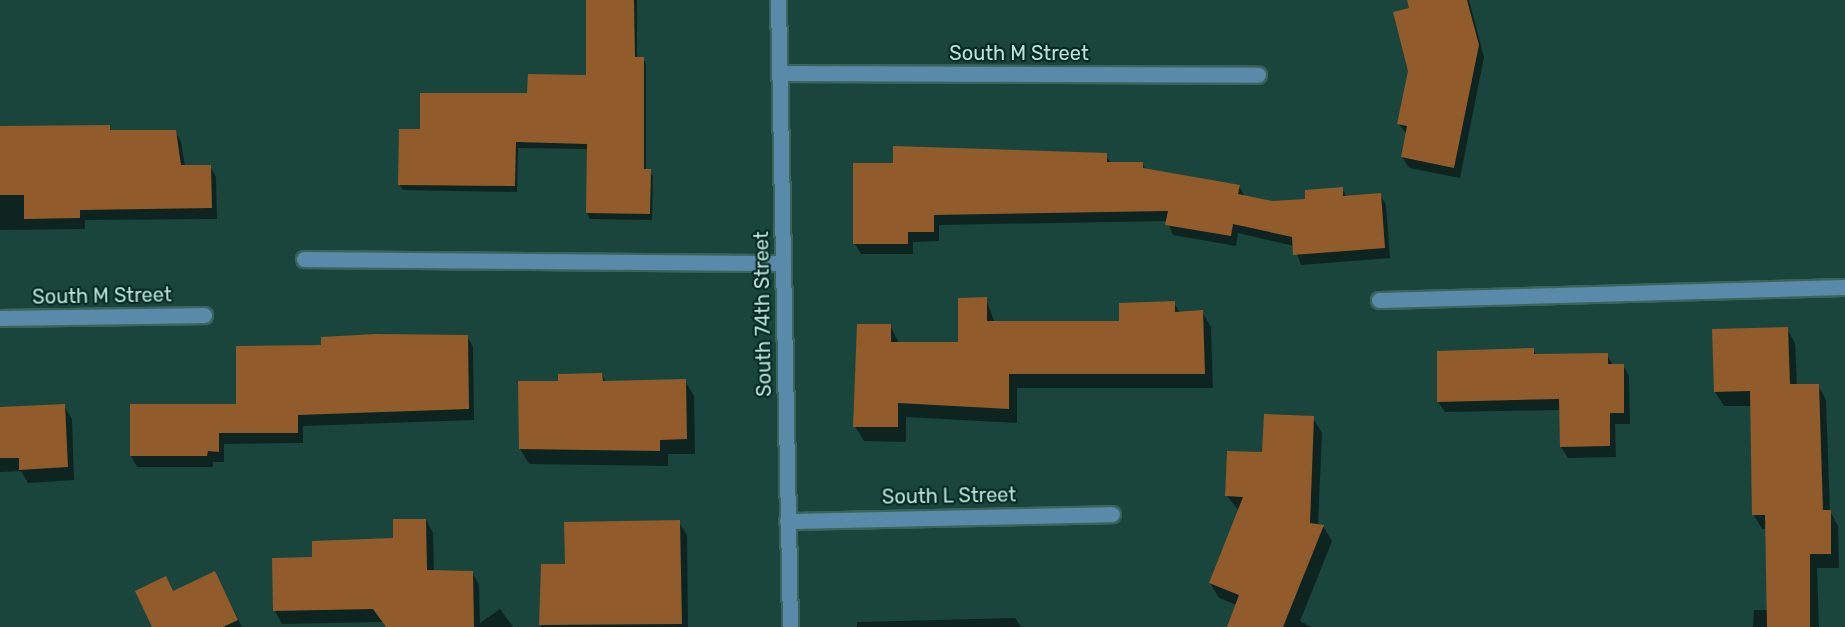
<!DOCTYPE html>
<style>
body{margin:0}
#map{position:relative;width:1845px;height:627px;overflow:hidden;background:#19453d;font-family:Rubik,sans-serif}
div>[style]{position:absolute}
.shadow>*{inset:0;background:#0007}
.building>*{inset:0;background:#915b2b}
.roads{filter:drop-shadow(2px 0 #3a645c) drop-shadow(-2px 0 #3a645c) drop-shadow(0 2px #3a645c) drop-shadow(0 -2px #3a645c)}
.minor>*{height:15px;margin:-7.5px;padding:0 7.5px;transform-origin:7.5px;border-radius:7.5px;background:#5a8aaa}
span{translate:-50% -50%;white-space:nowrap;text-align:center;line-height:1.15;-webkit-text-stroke:4.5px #052a24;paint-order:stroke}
.street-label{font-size:20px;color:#bce2d9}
</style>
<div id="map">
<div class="shadow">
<i style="clip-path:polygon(587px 0,637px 0,637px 58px,643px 58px,646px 64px,646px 170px,653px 176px,652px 220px,590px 219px,587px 213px,588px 149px,518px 148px,517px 192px,403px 190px,399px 184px,421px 131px,587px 77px)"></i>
<i style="clip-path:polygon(1409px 0,1469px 0,1484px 57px,1460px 178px,1409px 168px,1402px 157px,1407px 135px,1399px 124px,1409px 71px)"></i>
<i style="clip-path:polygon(109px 127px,113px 132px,175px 131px,181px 142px,185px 166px,210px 166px,216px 177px,217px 219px,85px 220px,85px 229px,0 230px,0 128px)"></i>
<i style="clip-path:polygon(894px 147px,1106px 155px,1111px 164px,1142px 163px,1146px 170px,1239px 186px,1245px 197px,1271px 203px,1307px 200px,1342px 189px,1347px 197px,1380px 194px,1386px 205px,1390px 258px,1301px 265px,1294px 246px,1238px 233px,1236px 246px,1173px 235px,1167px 221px,939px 225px,939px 241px,913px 242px,913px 254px,861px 254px,855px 244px,894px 164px)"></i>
<i style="clip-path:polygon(986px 299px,995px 323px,1120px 323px,1174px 303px,1180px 313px,1202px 312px,1211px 327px,1213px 388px,1017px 388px,1017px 423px,906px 417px,906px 442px,864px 441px,855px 426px,890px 325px,899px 343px,959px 343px)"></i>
<i style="clip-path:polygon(1787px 329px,1795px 343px,1797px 386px,1818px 385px,1826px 400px,1830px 511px,1838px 526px,1839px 568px,1817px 568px,1819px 627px,1753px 627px,1754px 610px,1768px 610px,1767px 529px,1762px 529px,1754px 515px,1752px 406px,1724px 406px,1715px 392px)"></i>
<i style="clip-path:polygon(467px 336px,473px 347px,474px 420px,303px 426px,303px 443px,224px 444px,224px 462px,213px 462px,213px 467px,137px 467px,131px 456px,238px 406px,323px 347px)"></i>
<i style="clip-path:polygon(1533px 350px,1537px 356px,1607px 355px,1613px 365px,1623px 365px,1629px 376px,1630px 424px,1615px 424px,1616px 457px,1568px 458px,1561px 447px,1561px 410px,1445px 412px,1438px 402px)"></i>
<i style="clip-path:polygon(602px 375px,606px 382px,685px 381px,694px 396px,695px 454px,668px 454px,668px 466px,529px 464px,520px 449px,559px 382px)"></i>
<i style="clip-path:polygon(64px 406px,72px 419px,74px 480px,28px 483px,21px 471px,0 472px,0 409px)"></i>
<i style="clip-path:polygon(1313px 418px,1322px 433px,1318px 526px,1323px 526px,1332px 541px,1300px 621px,1311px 627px,1228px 627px,1237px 605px,1219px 598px,1210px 583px,1239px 511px,1227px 496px,1264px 454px)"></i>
<i style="clip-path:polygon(426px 520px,433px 533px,434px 571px,472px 572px,479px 585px,480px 623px,500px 609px,513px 627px,386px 627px,382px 622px,282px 624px,275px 611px,273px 559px,314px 558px,394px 540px)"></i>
<i style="clip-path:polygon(679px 522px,687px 535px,688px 627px,541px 627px,567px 566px)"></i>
<i style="clip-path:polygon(215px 573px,242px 627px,153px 627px,173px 592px)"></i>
<i style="clip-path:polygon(1015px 618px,1021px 627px,857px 627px,857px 622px)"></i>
</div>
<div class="building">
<i style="clip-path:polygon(586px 0,634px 0,635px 57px,644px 57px,644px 169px,651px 169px,650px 214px,586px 213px,587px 144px,516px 142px,515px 186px,398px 185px,399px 129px,420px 129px,420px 93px,527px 93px,528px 74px,586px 75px)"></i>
<i style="clip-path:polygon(1407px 0,1467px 0,1479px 45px,1454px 168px,1401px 157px,1407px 126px,1397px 124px,1408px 71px,1393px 12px,1409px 8px)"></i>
<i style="clip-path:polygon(110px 125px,110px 130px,176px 130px,181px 165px,211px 165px,212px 208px,80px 210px,80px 218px,24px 219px,24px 195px,0 195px,0 126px)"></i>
<i style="clip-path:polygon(893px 146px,1107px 153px,1107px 162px,1143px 162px,1143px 168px,1240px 185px,1238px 194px,1272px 201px,1305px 199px,1305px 190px,1343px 187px,1343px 196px,1381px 193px,1385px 248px,1293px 255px,1292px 237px,1233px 224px,1231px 236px,1165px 225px,1168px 211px,934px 215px,934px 232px,908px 232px,908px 244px,853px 244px,853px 163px,893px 163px)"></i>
<i style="clip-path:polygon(987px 297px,987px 321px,1119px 321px,1119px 303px,1175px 301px,1175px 312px,1203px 310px,1205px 374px,1009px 374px,1009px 409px,898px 403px,898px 427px,853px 427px,857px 324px,891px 324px,891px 342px,958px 342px,958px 298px)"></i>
<i style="clip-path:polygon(1788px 327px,1790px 384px,1819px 384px,1823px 510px,1831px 510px,1831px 554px,1810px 554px,1810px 627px,1767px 627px,1765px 515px,1752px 515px,1750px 391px,1714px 392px,1712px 329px)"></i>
<i style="clip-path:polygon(376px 334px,468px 335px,469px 409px,298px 415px,298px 433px,219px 433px,219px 452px,208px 451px,207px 456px,130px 456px,130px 404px,236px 404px,236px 346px,321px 345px,321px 337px)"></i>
<i style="clip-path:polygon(1534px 348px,1534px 354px,1608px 353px,1608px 364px,1624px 364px,1624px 413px,1610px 413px,1610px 446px,1560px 447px,1559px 399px,1437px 402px,1437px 351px)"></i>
<i style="clip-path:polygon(602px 373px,603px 381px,686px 379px,687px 439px,660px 440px,660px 451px,519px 449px,518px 381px,558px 381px,558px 374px)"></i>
<i style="clip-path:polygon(65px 404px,68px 467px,19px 470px,19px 458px,0 458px,0 407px)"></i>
<i style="clip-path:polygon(1264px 414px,1314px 416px,1310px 523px,1324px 525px,1283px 627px,1227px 627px,1239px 595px,1209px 583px,1243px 497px,1225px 496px,1227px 451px,1262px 452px)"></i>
<i style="clip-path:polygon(393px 519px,426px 519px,427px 570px,473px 571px,474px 627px,386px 627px,373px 609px,273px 611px,272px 558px,312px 557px,312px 541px,393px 538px)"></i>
<i style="clip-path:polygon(680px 520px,682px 624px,539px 625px,541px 564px,565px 564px,564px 522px)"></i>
<i style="clip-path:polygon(215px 571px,238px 620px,223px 627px,152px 627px,135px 591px,166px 576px,173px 591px)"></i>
</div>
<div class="roads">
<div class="minor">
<i style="left:778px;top:0;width:627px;rotate:88.9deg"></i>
<i style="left:780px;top:73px;width:478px;rotate:0.2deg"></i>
<i style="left:304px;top:259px;width:479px;rotate:0.5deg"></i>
<i style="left:1379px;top:300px;width:466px;rotate:-1.6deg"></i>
<i style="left:0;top:318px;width:204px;rotate:-0.8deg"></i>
<i style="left:787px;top:521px;width:325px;rotate:-1.2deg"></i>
</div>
</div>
<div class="street-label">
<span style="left:1019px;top:53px">South M Street</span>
<span style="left:102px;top:296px;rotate:-1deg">South M Street</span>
<span style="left:763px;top:314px;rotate:-91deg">South 74th Street</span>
<span style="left:949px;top:496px;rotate:-1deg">South L Street</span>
</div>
</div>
